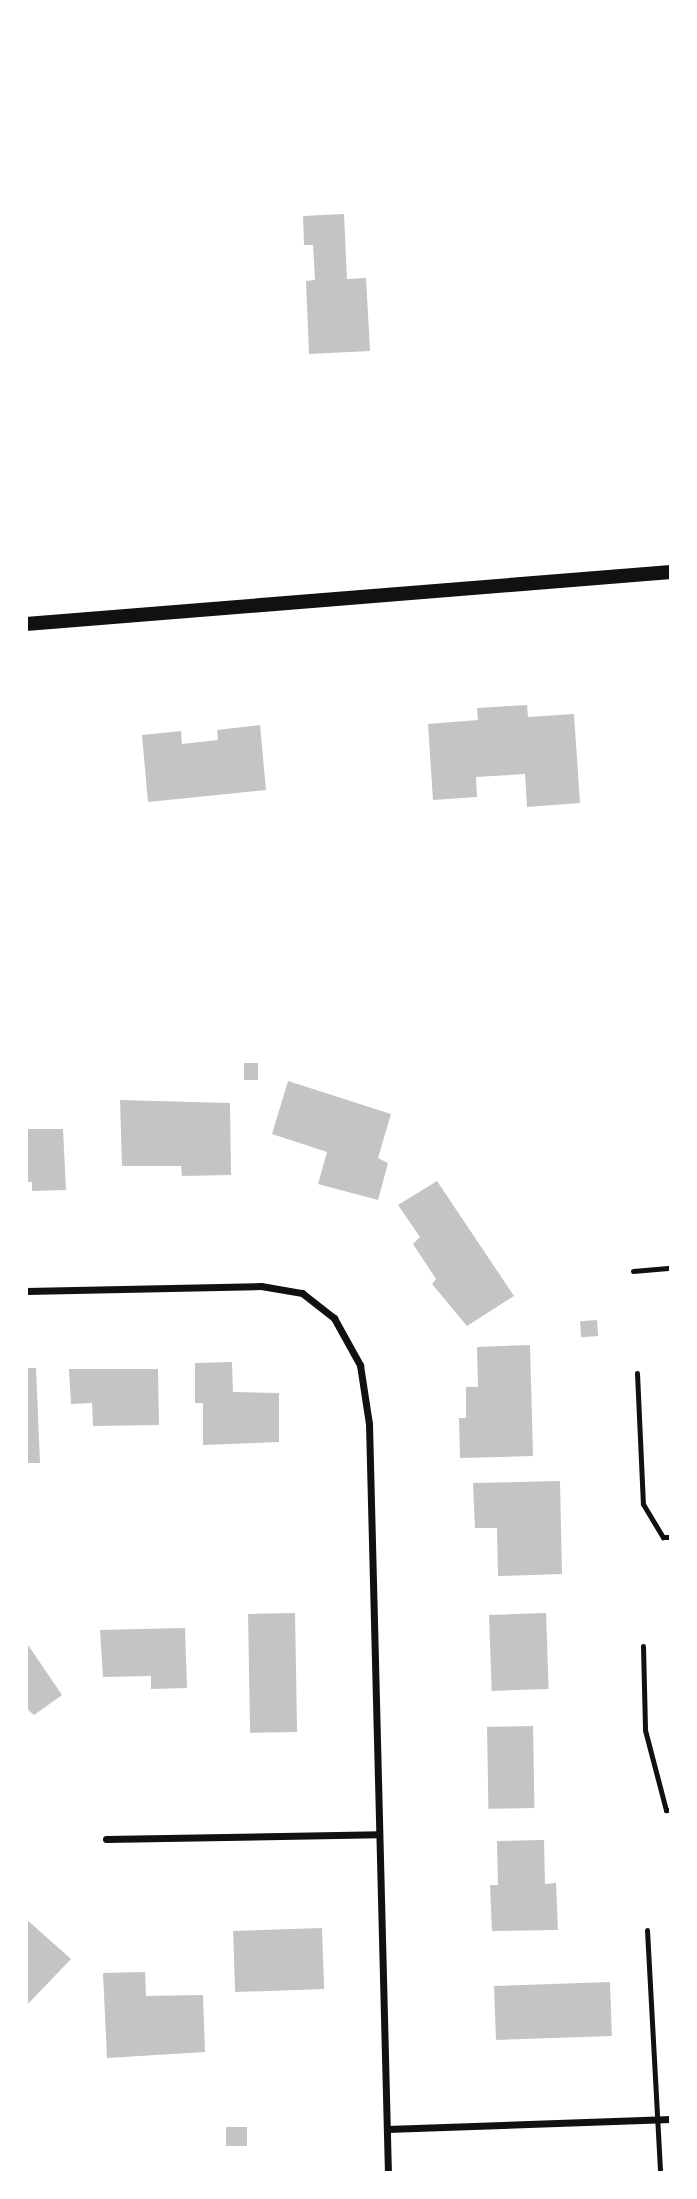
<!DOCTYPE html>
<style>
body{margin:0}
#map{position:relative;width:697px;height:2199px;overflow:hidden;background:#fff;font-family:"Open Sans",sans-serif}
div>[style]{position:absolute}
.building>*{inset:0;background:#c4c4c4;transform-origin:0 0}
.service>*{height:5px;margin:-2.5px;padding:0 2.5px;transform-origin:2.5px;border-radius:2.5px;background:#111}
.minor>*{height:7px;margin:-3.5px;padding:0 3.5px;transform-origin:3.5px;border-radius:3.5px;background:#111}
.secondary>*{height:14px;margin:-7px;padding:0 7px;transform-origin:7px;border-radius:7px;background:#111}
span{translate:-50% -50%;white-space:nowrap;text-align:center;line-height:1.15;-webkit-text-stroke:6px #fff;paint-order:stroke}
.frame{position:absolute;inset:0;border:28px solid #fff;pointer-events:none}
</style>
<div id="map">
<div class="building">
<i style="clip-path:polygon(344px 214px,347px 279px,366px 278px,370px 351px,309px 354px,306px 281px,315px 280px,313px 245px,304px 245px,303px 216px)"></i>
<i style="clip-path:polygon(527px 705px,528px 717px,574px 714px,580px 803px,527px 807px,525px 774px,476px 777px,477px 797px,433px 800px,428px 724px,478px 720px,477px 708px)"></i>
<i style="clip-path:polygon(260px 725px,266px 790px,148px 802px,142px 735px,181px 731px,182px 744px,218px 740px,217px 730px)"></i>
<i style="left:258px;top:1063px;width:17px;height:14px;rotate:90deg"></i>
<i style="clip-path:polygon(288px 1081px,391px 1114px,378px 1158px,388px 1163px,378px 1200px,318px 1184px,327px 1152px,272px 1134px)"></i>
<i style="clip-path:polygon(120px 1100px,230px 1103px,231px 1175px,182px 1176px,181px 1166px,122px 1166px)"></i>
<i style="clip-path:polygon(26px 1129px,63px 1129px,66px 1190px,32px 1191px,32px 1182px,26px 1182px)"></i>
<i style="clip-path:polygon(437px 1181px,514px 1296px,467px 1326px,432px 1284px,436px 1279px,413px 1244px,420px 1237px,398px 1205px)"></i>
<i style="left:597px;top:1320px;width:16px;height:17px;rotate:86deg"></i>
<i style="clip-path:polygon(530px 1345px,533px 1456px,460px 1458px,459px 1418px,466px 1418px,466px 1387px,478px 1387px,477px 1347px)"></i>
<i style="clip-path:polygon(232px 1362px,233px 1392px,279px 1393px,279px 1442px,203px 1445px,203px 1403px,195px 1403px,195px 1363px)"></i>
<i style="clip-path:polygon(26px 1368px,36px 1368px,40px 1463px,26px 1463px)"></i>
<i style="clip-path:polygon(69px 1369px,158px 1369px,159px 1425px,93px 1426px,92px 1403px,71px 1404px)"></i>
<i style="clip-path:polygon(560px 1481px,562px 1574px,498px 1576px,497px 1528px,475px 1528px,473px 1483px)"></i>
<i style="left:295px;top:1613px;width:119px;height:47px;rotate:89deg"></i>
<i style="left:546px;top:1613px;width:76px;height:57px;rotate:88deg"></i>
<i style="clip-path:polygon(185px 1628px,187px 1688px,151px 1689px,151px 1676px,103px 1677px,100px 1630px)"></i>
<i style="clip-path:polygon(26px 1642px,62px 1695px,34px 1715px,26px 1708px)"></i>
<i style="left:533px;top:1726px;width:82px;height:46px;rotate:89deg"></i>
<i style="clip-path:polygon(544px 1840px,545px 1884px,556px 1883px,558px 1930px,492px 1931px,490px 1885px,498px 1885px,497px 1841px)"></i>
<i style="clip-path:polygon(26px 1919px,71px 1959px,26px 2006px)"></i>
<i style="left:322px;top:1928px;width:61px;height:89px;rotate:88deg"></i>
<i style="clip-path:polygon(145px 1972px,146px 1996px,203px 1995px,205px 2052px,107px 2058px,103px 1973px)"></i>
<i style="left:610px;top:1982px;width:54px;height:116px;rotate:88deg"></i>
<i style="left:247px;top:2127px;width:19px;height:21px;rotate:90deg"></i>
</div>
<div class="service">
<i style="left:633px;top:1271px;width:38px;rotate:-5deg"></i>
<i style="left:637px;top:1373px;width:131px;rotate:87.4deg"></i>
<i style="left:643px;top:1504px;width:39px;rotate:59deg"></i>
<i style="left:663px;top:1537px;width:8px"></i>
<i style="left:643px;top:1646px;width:84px;rotate:88.6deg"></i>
<i style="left:645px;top:1730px;width:83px;rotate:75.3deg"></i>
<i style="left:666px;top:1810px;width:5px"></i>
<i style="left:647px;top:1930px;width:243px;rotate:86.9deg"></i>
</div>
<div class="minor">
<i style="left:26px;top:1291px;width:235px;rotate:-1.2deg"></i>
<i style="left:261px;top:1286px;width:42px;rotate:9.7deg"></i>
<i style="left:302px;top:1293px;width:41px;rotate:38deg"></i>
<i style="left:334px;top:1318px;width:54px;rotate:61deg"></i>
<i style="left:360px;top:1365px;width:60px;rotate:81.3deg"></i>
<i style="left:369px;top:1424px;width:749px;rotate:88.55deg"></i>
<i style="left:106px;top:1839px;width:273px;rotate:-1deg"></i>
<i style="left:387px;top:2129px;width:284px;rotate:-2deg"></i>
</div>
<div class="secondary">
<i style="left:26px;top:624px;width:647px;rotate:-4.61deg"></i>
</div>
<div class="frame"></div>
</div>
